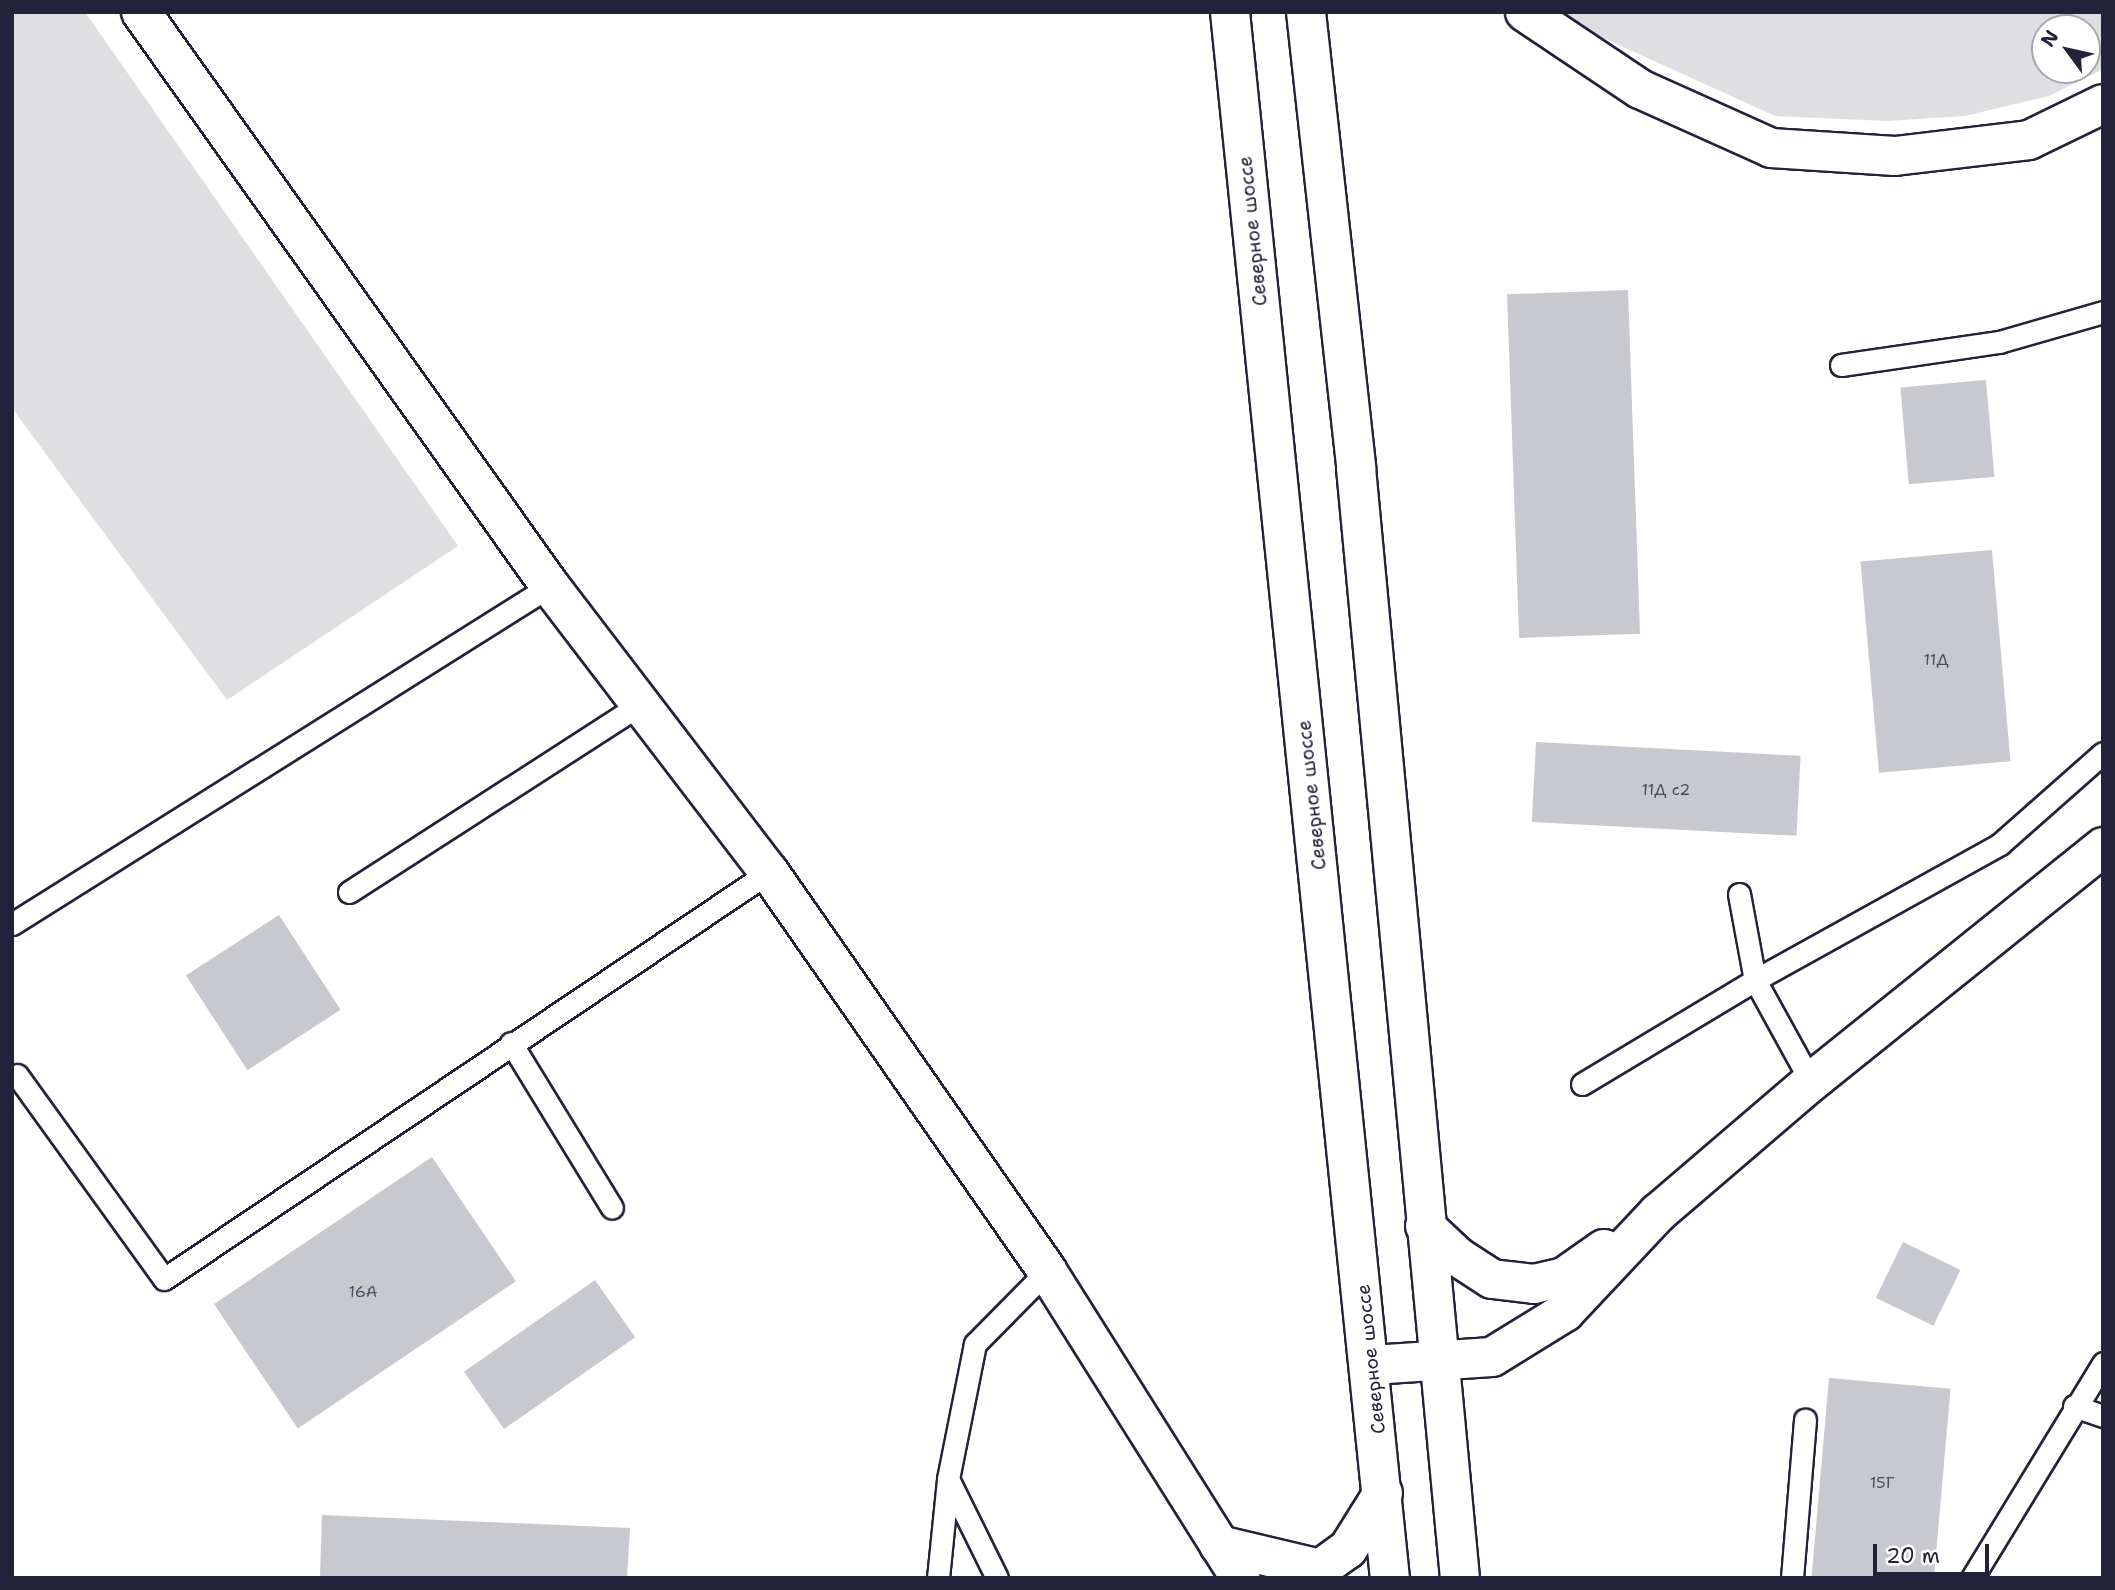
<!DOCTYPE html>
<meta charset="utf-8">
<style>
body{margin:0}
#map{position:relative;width:2115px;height:1590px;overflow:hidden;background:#fff;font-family:"Shantell Sans",sans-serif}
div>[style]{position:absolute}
.green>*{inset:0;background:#dfdfe2}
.building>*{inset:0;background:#c8c8cf;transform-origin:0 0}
.roads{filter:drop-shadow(2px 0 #22223b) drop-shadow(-2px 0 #22223b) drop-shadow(0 2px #22223b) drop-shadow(0 -2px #22223b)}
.service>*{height:21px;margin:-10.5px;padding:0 10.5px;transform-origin:10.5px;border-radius:10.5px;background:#fff}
.primary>*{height:38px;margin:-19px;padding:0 19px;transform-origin:19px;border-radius:19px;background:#fff}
span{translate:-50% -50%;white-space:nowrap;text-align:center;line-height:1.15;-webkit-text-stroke:5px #fff;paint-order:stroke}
.number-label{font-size:16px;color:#4c4c60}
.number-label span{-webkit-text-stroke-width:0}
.street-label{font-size:19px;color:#22223b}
.frame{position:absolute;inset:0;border:14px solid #22223b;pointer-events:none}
.north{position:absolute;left:2031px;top:14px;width:70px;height:70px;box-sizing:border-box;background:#fff;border:2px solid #a7a7b1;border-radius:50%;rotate:303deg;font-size:19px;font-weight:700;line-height:28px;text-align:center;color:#22223b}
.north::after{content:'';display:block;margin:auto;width:24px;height:32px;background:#22223b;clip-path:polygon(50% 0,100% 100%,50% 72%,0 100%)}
.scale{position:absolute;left:1873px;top:1544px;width:116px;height:32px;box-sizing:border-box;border:4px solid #22223b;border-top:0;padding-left:9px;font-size:21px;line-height:24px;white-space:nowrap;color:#22223b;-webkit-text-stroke:5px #fff;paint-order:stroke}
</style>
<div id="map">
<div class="green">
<i style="clip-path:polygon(12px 12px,85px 12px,458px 546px,227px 700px,12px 408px)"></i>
<i style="clip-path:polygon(evenodd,1564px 12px,2103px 12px,2103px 69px,2049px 96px,1965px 116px,1888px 121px,1775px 116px,1586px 30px,1564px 12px,2045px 28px,2087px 28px,2087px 70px,2045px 70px,2045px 28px)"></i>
</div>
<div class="building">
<i style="left:1628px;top:290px;width:344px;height:121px;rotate:88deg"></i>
<i style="left:1986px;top:380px;width:97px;height:86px;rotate:85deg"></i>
<i style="left:1992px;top:550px;width:212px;height:132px;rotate:85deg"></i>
<i style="left:1536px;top:742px;width:265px;height:80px;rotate:3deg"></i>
<i style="left:279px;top:915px;width:113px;height:111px;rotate:57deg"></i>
<i style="left:432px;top:1157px;width:150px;height:263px;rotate:56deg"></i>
<i style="left:1903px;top:1242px;width:64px;height:62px;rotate:26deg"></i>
<i style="left:595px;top:1280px;width:70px;height:160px;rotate:55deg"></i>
<i style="left:1829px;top:1378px;width:122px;height:201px;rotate:5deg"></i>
<i style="clip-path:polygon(322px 1515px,630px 1528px,627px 1578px,320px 1578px)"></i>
</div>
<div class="roads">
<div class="service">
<i style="left:1841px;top:365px;width:160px;rotate:-8.3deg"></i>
<i style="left:1999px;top:342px;width:108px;rotate:-16.1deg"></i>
<i style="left:349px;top:892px;width:344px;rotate:-32.8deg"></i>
<i style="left:1739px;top:894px;width:87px;rotate:79.5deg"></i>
<i style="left:1755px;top:980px;width:116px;rotate:61.2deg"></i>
<i style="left:12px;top:924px;width:635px;rotate:-32.14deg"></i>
<i style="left:511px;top:1043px;width:193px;rotate:58.5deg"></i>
<i style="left:17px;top:1075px;width:251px;rotate:54.2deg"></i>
<i style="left:164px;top:1279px;width:729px;rotate:-33.93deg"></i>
<i style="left:1582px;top:1084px;width:202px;rotate:-31deg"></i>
<i style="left:1755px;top:980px;width:280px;rotate:-29deg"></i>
<i style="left:2000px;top:844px;width:137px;rotate:-41.5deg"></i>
<i style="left:2074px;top:1406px;width:31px;rotate:19deg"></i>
<i style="left:938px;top:1578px;width:100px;rotate:-84.2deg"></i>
<i style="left:997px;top:1578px;width:110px;rotate:-116.3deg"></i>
<i style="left:948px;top:1479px;width:138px;rotate:-78.7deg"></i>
<i style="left:975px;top:1344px;width:103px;rotate:-45.4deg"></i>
<i style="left:1792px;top:1578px;width:159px;rotate:-85.3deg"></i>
<i style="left:1972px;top:1578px;width:252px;rotate:-58.6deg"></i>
</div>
<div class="primary">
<i style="left:141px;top:12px;width:705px;rotate:54.53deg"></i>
<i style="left:550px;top:586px;width:360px;rotate:52.6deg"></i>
<i style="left:769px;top:872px;width:486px;rotate:55.1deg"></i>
<i style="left:1047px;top:1271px;width:363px;rotate:57.8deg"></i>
<i style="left:1230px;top:12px;width:1574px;rotate:84.17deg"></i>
<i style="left:1306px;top:12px;width:459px;rotate:83.7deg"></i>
<i style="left:1356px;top:468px;width:1115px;rotate:84.65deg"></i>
<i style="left:1525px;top:12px;width:138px;rotate:33.8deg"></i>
<i style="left:1640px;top:89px;width:144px;rotate:24.2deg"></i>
<i style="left:1771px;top:148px;width:124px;rotate:3.7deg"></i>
<i style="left:1895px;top:156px;width:135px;rotate:-6.8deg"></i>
<i style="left:2029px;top:140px;width:82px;rotate:-25.9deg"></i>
<i style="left:1425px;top:1226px;width:45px;rotate:43.2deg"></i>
<i style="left:1458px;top:1257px;width:40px;rotate:32.9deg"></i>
<i style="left:1492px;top:1279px;width:42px;rotate:6.8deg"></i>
<i style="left:1534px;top:1284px;width:31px;rotate:-13deg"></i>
<i style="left:1564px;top:1277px;width:49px;rotate:-35deg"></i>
<i style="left:1372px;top:1365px;width:120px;rotate:-3.8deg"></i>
<i style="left:1492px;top:1357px;width:86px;rotate:-31.7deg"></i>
<i style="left:1565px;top:1312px;width:136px;rotate:-46.8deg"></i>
<i style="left:1658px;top:1213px;width:201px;rotate:-40.6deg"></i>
<i style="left:1811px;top:1082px;width:375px;rotate:-38.8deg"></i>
<i style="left:1219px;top:1545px;width:104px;rotate:13.4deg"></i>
<i style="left:1320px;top:1569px;width:34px;rotate:-36deg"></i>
<i style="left:1348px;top:1549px;width:66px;rotate:-58deg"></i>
</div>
</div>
<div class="number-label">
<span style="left:1936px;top:660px">11Д</span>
<span style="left:1666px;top:790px">11Д с2</span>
<span style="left:363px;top:1292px">16А</span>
<span style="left:1882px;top:1483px">15Г</span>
</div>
<div class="street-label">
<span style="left:1253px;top:231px;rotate:-96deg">Северное шоссе</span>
<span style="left:1312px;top:795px;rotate:-96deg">Северное шоссе</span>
<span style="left:1371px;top:1359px;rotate:-96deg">Северное шоссе</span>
</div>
<div class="frame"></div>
<div class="north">N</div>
<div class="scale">20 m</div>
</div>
